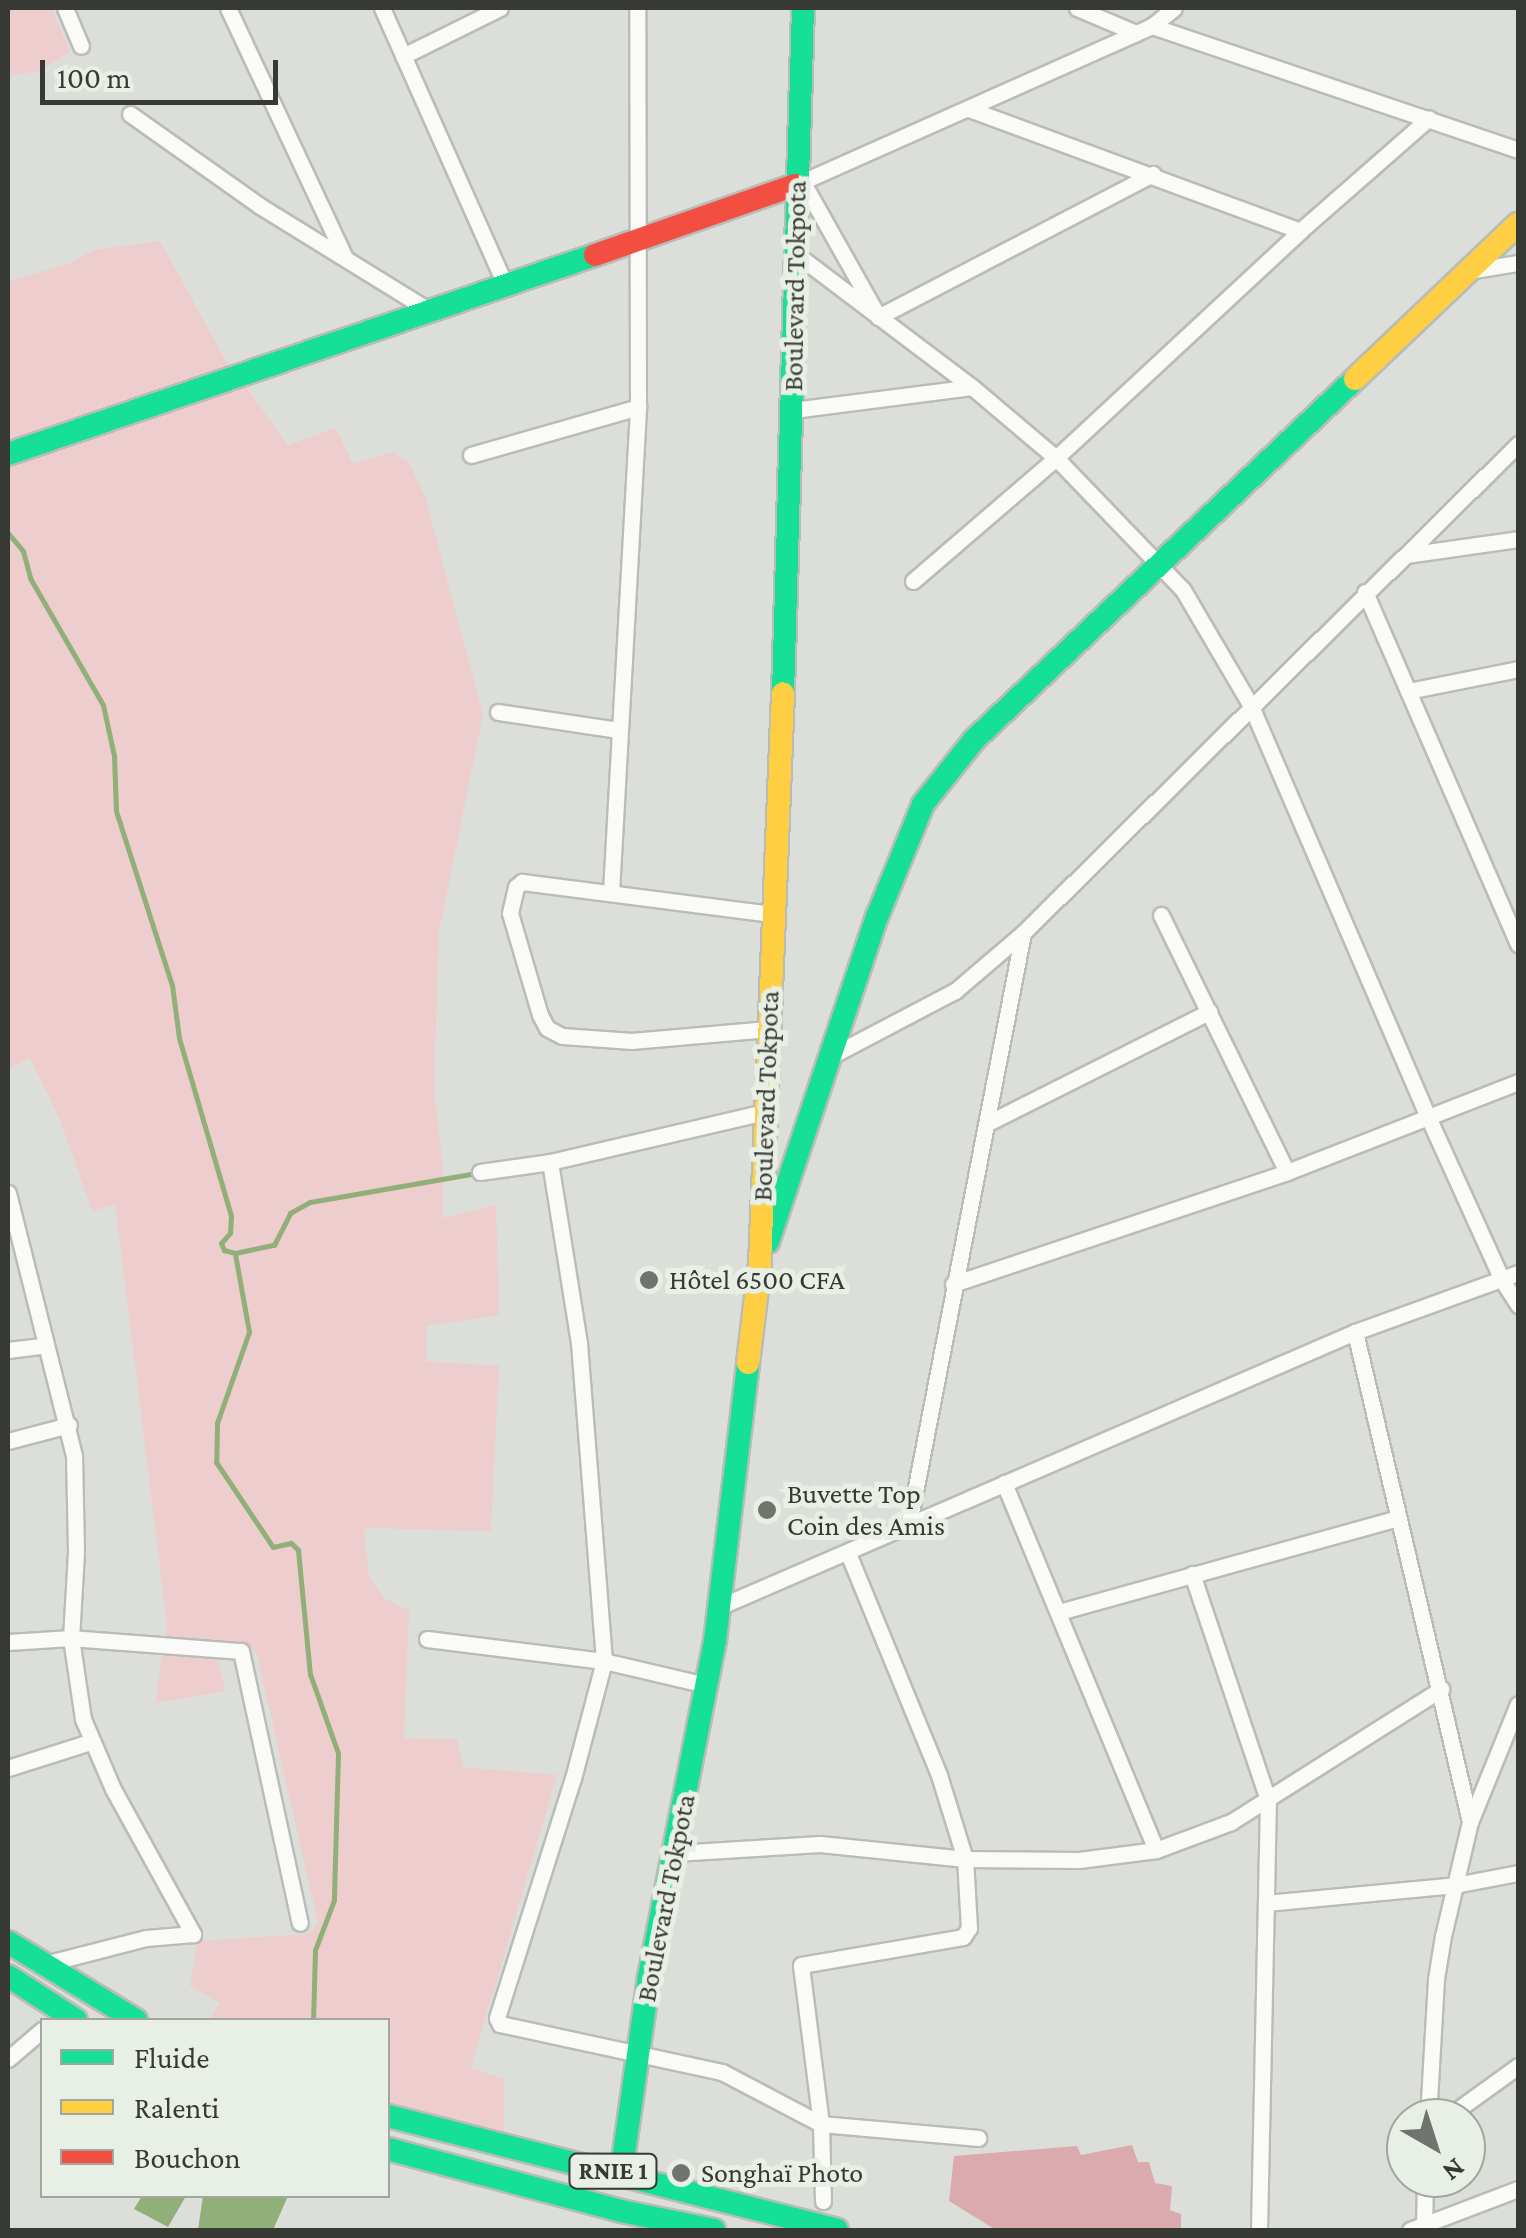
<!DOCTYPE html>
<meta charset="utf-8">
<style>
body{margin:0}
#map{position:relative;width:1526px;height:2238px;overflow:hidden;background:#dcdfd9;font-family:"Crimson Pro",serif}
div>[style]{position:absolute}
.green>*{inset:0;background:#eecdce}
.forest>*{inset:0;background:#dbaaaf}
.water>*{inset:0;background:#91af79}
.stream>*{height:5px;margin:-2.5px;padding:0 2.5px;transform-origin:2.5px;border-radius:2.5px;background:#91af79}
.roads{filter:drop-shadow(2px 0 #b9bcb7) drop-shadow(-2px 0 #b9bcb7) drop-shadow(0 2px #b9bcb7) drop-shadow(0 -2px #b9bcb7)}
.street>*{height:15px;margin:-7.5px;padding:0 7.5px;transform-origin:7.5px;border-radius:7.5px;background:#fafaf9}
.fast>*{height:22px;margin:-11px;padding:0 11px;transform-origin:11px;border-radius:11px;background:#16e098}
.slow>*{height:22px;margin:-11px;padding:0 11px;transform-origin:11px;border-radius:11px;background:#ffcf43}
.jam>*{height:22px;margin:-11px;padding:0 11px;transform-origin:11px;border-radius:11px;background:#f24e42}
.dots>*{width:28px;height:28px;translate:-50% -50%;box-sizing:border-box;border:5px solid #e8efe4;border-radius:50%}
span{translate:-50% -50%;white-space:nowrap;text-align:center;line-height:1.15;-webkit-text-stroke:10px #e8efe4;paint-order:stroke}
.shield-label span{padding:2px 8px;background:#e8efe4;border:2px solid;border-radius:8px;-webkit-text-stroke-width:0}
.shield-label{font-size:25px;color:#373935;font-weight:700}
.street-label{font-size:28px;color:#373935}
.poi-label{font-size:28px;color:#373935}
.left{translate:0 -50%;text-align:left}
.frame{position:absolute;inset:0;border:10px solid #373935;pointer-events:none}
.legend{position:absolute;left:40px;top:2018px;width:350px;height:180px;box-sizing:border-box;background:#e8efe4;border:2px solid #a1a69e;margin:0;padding:12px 18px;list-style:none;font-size:30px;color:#373935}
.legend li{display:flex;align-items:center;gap:20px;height:50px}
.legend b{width:50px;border:2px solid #a1a69e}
.north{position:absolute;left:1386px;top:2098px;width:100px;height:100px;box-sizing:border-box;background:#e8efe4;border:2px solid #a1a69e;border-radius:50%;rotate:141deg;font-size:28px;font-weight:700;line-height:40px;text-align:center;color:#373935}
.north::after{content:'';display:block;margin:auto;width:35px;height:45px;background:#71736e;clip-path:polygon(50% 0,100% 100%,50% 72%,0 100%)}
.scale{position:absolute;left:40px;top:60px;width:238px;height:45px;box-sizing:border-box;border:5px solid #373935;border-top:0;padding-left:12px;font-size:30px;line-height:35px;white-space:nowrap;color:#373935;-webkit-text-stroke:8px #e8efe4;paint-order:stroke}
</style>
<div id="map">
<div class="green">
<i style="clip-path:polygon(8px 8px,52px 8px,70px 52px,39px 71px,8px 76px)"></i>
<i style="clip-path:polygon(160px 241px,231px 370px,29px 433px,35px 454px,246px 387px,288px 445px,336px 428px,353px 464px,392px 452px,408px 461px,425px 496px,483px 715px,439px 931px,434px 1087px,443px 1170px,443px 1218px,496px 1205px,499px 1315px,426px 1326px,426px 1361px,499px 1366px,491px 1531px,364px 1528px,369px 1577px,385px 1599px,409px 1610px,404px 1738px,457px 1739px,463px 1767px,557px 1775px,471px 2068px,504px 2079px,504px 2147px,388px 2124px,388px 2020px,209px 2020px,220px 2003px,190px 1986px,198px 1941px,309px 1934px,318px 1923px,256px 1651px,211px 1638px,226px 1691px,155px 1703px,167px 1625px,115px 1205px,92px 1211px,61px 1122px,30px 1058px,8px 1070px,8px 282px,70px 263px,94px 250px)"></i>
</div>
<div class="forest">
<i style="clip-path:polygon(1132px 2145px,1138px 2162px,1149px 2162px,1155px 2183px,1172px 2186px,1170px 2210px,1181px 2214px,1181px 2230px,996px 2230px,949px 2201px,954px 2156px,1077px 2146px,1081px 2155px)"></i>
</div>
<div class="water">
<i style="clip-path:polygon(142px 2196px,186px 2196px,168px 2227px,134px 2209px)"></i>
<i style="clip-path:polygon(203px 2196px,288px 2196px,273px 2230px,198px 2230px)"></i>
</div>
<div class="stream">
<i style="left:8px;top:533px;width:23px;rotate:50deg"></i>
<i style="left:23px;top:551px;width:28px;rotate:75deg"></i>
<i style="left:30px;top:578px;width:146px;rotate:60.1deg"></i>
<i style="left:103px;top:705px;width:52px;rotate:77.8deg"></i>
<i style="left:114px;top:756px;width:55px;rotate:87.9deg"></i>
<i style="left:116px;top:811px;width:183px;rotate:72.2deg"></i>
<i style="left:172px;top:985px;width:53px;rotate:82.5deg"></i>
<i style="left:179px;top:1038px;width:185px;rotate:73.7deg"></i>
<i style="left:231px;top:1216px;width:17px;rotate:93deg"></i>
<i style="left:230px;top:1233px;width:13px;rotate:132deg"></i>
<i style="left:221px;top:1243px;width:8px;rotate:67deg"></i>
<i style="left:224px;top:1250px;width:11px;rotate:15deg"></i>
<i style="left:235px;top:1253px;width:40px;rotate:-12deg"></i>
<i style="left:274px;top:1245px;width:36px;rotate:-63deg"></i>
<i style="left:290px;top:1213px;width:23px;rotate:-29deg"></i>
<i style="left:310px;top:1202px;width:169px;rotate:-9.9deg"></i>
<i style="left:235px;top:1254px;width:79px;rotate:79.8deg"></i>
<i style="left:249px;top:1332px;width:96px;rotate:109.4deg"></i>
<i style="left:217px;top:1423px;width:39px;rotate:91deg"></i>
<i style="left:216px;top:1462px;width:102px;rotate:56.2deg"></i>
<i style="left:273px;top:1547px;width:18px;rotate:-13deg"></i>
<i style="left:291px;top:1543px;width:10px;rotate:45deg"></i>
<i style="left:298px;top:1550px;width:125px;rotate:84.5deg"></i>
<i style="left:310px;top:1674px;width:84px;rotate:70.5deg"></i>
<i style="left:338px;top:1753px;width:147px;rotate:91.6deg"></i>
<i style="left:334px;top:1900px;width:53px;rotate:110.8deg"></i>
<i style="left:315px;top:1950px;width:70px;rotate:91.6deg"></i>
</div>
<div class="roads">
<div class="street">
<i style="left:65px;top:8px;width:41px;rotate:67.2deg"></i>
<i style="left:228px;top:8px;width:276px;rotate:64.9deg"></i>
<i style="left:382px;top:8px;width:304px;rotate:66deg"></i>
<i style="left:1077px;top:8px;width:64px;rotate:23deg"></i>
<i style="left:1152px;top:26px;width:386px;rotate:18.7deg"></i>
<i style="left:403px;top:56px;width:108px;rotate:-26.3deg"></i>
<i style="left:969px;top:109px;width:353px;rotate:20.2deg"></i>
<i style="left:130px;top:114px;width:159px;rotate:35.3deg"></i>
<i style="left:260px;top:206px;width:203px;rotate:31.7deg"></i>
<i style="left:802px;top:181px;width:147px;rotate:60.6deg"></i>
<i style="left:795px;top:185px;width:391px;rotate:-24deg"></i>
<i style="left:1152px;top:26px;width:28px;rotate:-39deg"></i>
<i style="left:796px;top:254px;width:221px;rotate:37.1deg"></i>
<i style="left:972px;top:387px;width:110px;rotate:40.2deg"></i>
<i style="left:1056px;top:458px;width:183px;rotate:46.1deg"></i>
<i style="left:1183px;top:590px;width:134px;rotate:59.6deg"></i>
<i style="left:1251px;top:706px;width:450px;rotate:66.7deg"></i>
<i style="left:1429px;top:1119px;width:177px;rotate:65.6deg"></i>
<i style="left:1502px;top:1280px;width:30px;rotate:57deg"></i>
<i style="left:1469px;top:271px;width:50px;rotate:-9.3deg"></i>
<i style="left:878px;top:317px;width:310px;rotate:-27.5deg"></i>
<i style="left:793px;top:410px;width:180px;rotate:-7.3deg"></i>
<i style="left:471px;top:455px;width:174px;rotate:-16deg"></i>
<i style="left:1406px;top:555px;width:113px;rotate:-8.1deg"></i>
<i style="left:913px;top:581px;width:189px;rotate:-40.7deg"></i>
<i style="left:1056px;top:458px;width:333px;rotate:-42.9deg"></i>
<i style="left:1300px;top:231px;width:171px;rotate:-41.2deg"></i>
<i style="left:1365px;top:592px;width:384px;rotate:66.5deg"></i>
<i style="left:1408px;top:691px;width:112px;rotate:-11.3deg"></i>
<i style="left:498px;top:712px;width:121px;rotate:8.5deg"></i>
<i style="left:611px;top:892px;width:486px;rotate:-86.8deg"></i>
<i style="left:638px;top:407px;width:399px;rotate:-90.1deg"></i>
<i style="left:1161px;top:915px;width:286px;rotate:63.9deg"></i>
<i style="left:768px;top:1029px;width:137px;rotate:175deg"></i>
<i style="left:632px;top:1041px;width:70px;rotate:-175.9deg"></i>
<i style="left:562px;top:1036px;width:17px;rotate:-152deg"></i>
<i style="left:547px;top:1028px;width:15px;rotate:-118deg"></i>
<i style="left:540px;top:1015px;width:106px;rotate:-106.4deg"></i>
<i style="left:510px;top:913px;width:27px;rotate:-77deg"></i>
<i style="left:516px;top:887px;width:8px;rotate:-40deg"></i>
<i style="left:522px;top:882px;width:252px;rotate:7.3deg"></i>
<i style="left:831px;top:1056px;width:140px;rotate:-27.7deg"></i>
<i style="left:955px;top:991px;width:89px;rotate:-40.5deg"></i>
<i style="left:1023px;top:933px;width:696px;rotate:-44.65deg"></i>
<i style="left:986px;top:1124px;width:250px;rotate:-26.7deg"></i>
<i style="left:550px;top:1162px;width:183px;rotate:80.9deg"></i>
<i style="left:579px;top:1343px;width:319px;rotate:85.5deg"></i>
<i style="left:604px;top:1661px;width:121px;rotate:104.8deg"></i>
<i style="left:573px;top:1778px;width:252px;rotate:107.6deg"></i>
<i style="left:497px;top:2018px;width:7px;rotate:63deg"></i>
<i style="left:500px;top:2024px;width:227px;rotate:12.2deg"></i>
<i style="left:722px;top:2072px;width:112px;rotate:27.7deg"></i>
<i style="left:821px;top:2124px;width:158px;rotate:5.1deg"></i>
<i style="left:480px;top:1172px;width:71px;rotate:-8.1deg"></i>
<i style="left:550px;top:1162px;width:221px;rotate:-13.1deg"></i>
<i style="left:8px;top:1193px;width:270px;rotate:75.9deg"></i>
<i style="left:74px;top:1455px;width:97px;rotate:88.8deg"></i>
<i style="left:76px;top:1552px;width:86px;rotate:93.3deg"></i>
<i style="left:71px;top:1638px;width:82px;rotate:81.6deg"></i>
<i style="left:83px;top:1719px;width:76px;rotate:66.8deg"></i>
<i style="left:113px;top:1789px;width:166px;rotate:61.1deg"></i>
<i style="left:193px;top:1934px;width:47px;rotate:175.1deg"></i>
<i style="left:146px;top:1938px;width:104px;rotate:165.6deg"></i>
<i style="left:953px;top:1284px;width:352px;rotate:-18.5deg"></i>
<i style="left:1287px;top:1172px;width:248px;rotate:-21.3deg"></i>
<i style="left:1355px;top:1332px;width:503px;rotate:76.79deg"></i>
<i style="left:8px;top:1350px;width:38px;rotate:-7deg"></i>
<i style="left:8px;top:1441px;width:63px;rotate:-14.7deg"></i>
<i style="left:1004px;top:1483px;width:397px;rotate:67.5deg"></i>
<i style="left:908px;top:1528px;width:606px;rotate:-79.06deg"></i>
<i style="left:1192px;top:1574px;width:238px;rotate:71.4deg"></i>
<i style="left:1268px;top:1800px;width:430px;rotate:91.2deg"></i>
<i style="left:721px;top:1606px;width:691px;rotate:-23.37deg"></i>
<i style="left:1355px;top:1332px;width:173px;rotate:-19.9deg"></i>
<i style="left:1059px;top:1612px;width:351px;rotate:-15.5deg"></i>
<i style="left:427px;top:1639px;width:178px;rotate:7.1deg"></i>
<i style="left:604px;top:1661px;width:105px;rotate:13.2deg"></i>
<i style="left:8px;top:1642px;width:63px;rotate:-3.6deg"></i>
<i style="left:71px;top:1638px;width:170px;rotate:4.4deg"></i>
<i style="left:241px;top:1651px;width:278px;rotate:77.8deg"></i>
<i style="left:8px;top:1768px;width:86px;rotate:-17.6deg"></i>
<i style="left:675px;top:1853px;width:145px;rotate:-3.6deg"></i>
<i style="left:820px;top:1844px;width:146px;rotate:5.9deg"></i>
<i style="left:965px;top:1859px;width:114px;rotate:0.5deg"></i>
<i style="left:1079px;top:1860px;width:78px;rotate:-7.4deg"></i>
<i style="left:1156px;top:1850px;width:80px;rotate:-20.5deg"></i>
<i style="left:1231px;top:1822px;width:249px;rotate:-32.3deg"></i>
<i style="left:1266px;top:1903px;width:190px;rotate:-5.4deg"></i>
<i style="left:1455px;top:1885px;width:64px;rotate:-10.8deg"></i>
<i style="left:8px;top:2059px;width:45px;rotate:-40.5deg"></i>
<i style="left:1428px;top:2118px;width:139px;rotate:-86.7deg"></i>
<i style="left:1436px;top:1979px;width:44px;rotate:-80.8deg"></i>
<i style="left:1443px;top:1936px;width:117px;rotate:-76.7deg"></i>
<i style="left:1470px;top:1822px;width:127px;rotate:-67.9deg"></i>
<i style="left:1446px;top:2118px;width:89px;rotate:-35.8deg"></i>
<i style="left:823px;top:2201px;width:77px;rotate:-91.5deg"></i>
<i style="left:821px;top:2124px;width:160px;rotate:-97.2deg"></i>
<i style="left:801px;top:1965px;width:164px;rotate:-9.8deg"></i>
<i style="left:963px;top:1937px;width:11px;rotate:-56deg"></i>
<i style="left:969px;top:1928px;width:69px;rotate:-93.3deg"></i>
<i style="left:965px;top:1859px;width:88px;rotate:-107.2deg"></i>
<i style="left:939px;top:1775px;width:240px;rotate:-112.3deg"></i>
<i style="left:1410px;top:2230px;width:116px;rotate:-20.8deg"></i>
<i style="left:1424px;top:2230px;width:52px;rotate:-88.9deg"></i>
</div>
<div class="fast">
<i style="left:8px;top:454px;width:620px;rotate:-18.73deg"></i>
<i style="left:783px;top:693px;width:685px;rotate:-88.33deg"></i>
<i style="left:768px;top:1242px;width:343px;rotate:-71.5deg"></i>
<i style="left:877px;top:917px;width:122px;rotate:-67.8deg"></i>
<i style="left:923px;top:804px;width:82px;rotate:-51.4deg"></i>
<i style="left:974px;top:740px;width:525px;rotate:-43.46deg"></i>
<i style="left:8px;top:1942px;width:150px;rotate:31.4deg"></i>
<i style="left:8px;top:1976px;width:81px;rotate:32.9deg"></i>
<i style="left:388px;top:2116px;width:463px;rotate:14.2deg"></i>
<i style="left:388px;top:2149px;width:241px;rotate:14.9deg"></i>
<i style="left:621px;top:2211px;width:95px;rotate:11.5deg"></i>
<i style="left:621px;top:2174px;width:199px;rotate:-81.9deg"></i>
<i style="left:649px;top:1977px;width:342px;rotate:-78.9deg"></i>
<i style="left:715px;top:1641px;width:280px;rotate:-83.2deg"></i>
</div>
<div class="slow">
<i style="left:1355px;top:379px;width:225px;rotate:-43.6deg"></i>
<i style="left:748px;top:1363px;width:100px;rotate:-83.1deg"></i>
<i style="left:760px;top:1264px;width:571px;rotate:-87.69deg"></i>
</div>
<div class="jam">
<i style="left:595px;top:255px;width:212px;rotate:-19.3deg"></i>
</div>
</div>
<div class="dots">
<i style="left:649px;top:1280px;background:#71736e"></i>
<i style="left:767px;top:1510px;background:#71736e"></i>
<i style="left:681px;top:2173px;background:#71736e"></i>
</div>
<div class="shield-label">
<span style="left:613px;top:2171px">RNIE 1</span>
</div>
<div class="street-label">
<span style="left:795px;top:286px;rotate:-89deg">Boulevard Tokpota</span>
<span style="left:766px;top:1096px;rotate:-88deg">Boulevard Tokpota</span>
<span style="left:666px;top:1898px;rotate:-79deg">Boulevard Tokpota</span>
</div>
<div class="poi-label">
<span class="left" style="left:669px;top:1280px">Hôtel 6500 CFA</span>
<span class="left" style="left:787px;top:1510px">Buvette Top<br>Coin des Amis</span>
<span class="left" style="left:701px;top:2173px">Songhaï Photo</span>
</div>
<div class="frame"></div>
<ul class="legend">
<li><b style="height:12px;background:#16e098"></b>Fluide</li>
<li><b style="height:12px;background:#ffcf43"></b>Ralenti</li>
<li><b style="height:12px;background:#f24e42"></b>Bouchon</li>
</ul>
<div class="north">N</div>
<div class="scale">100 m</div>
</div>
